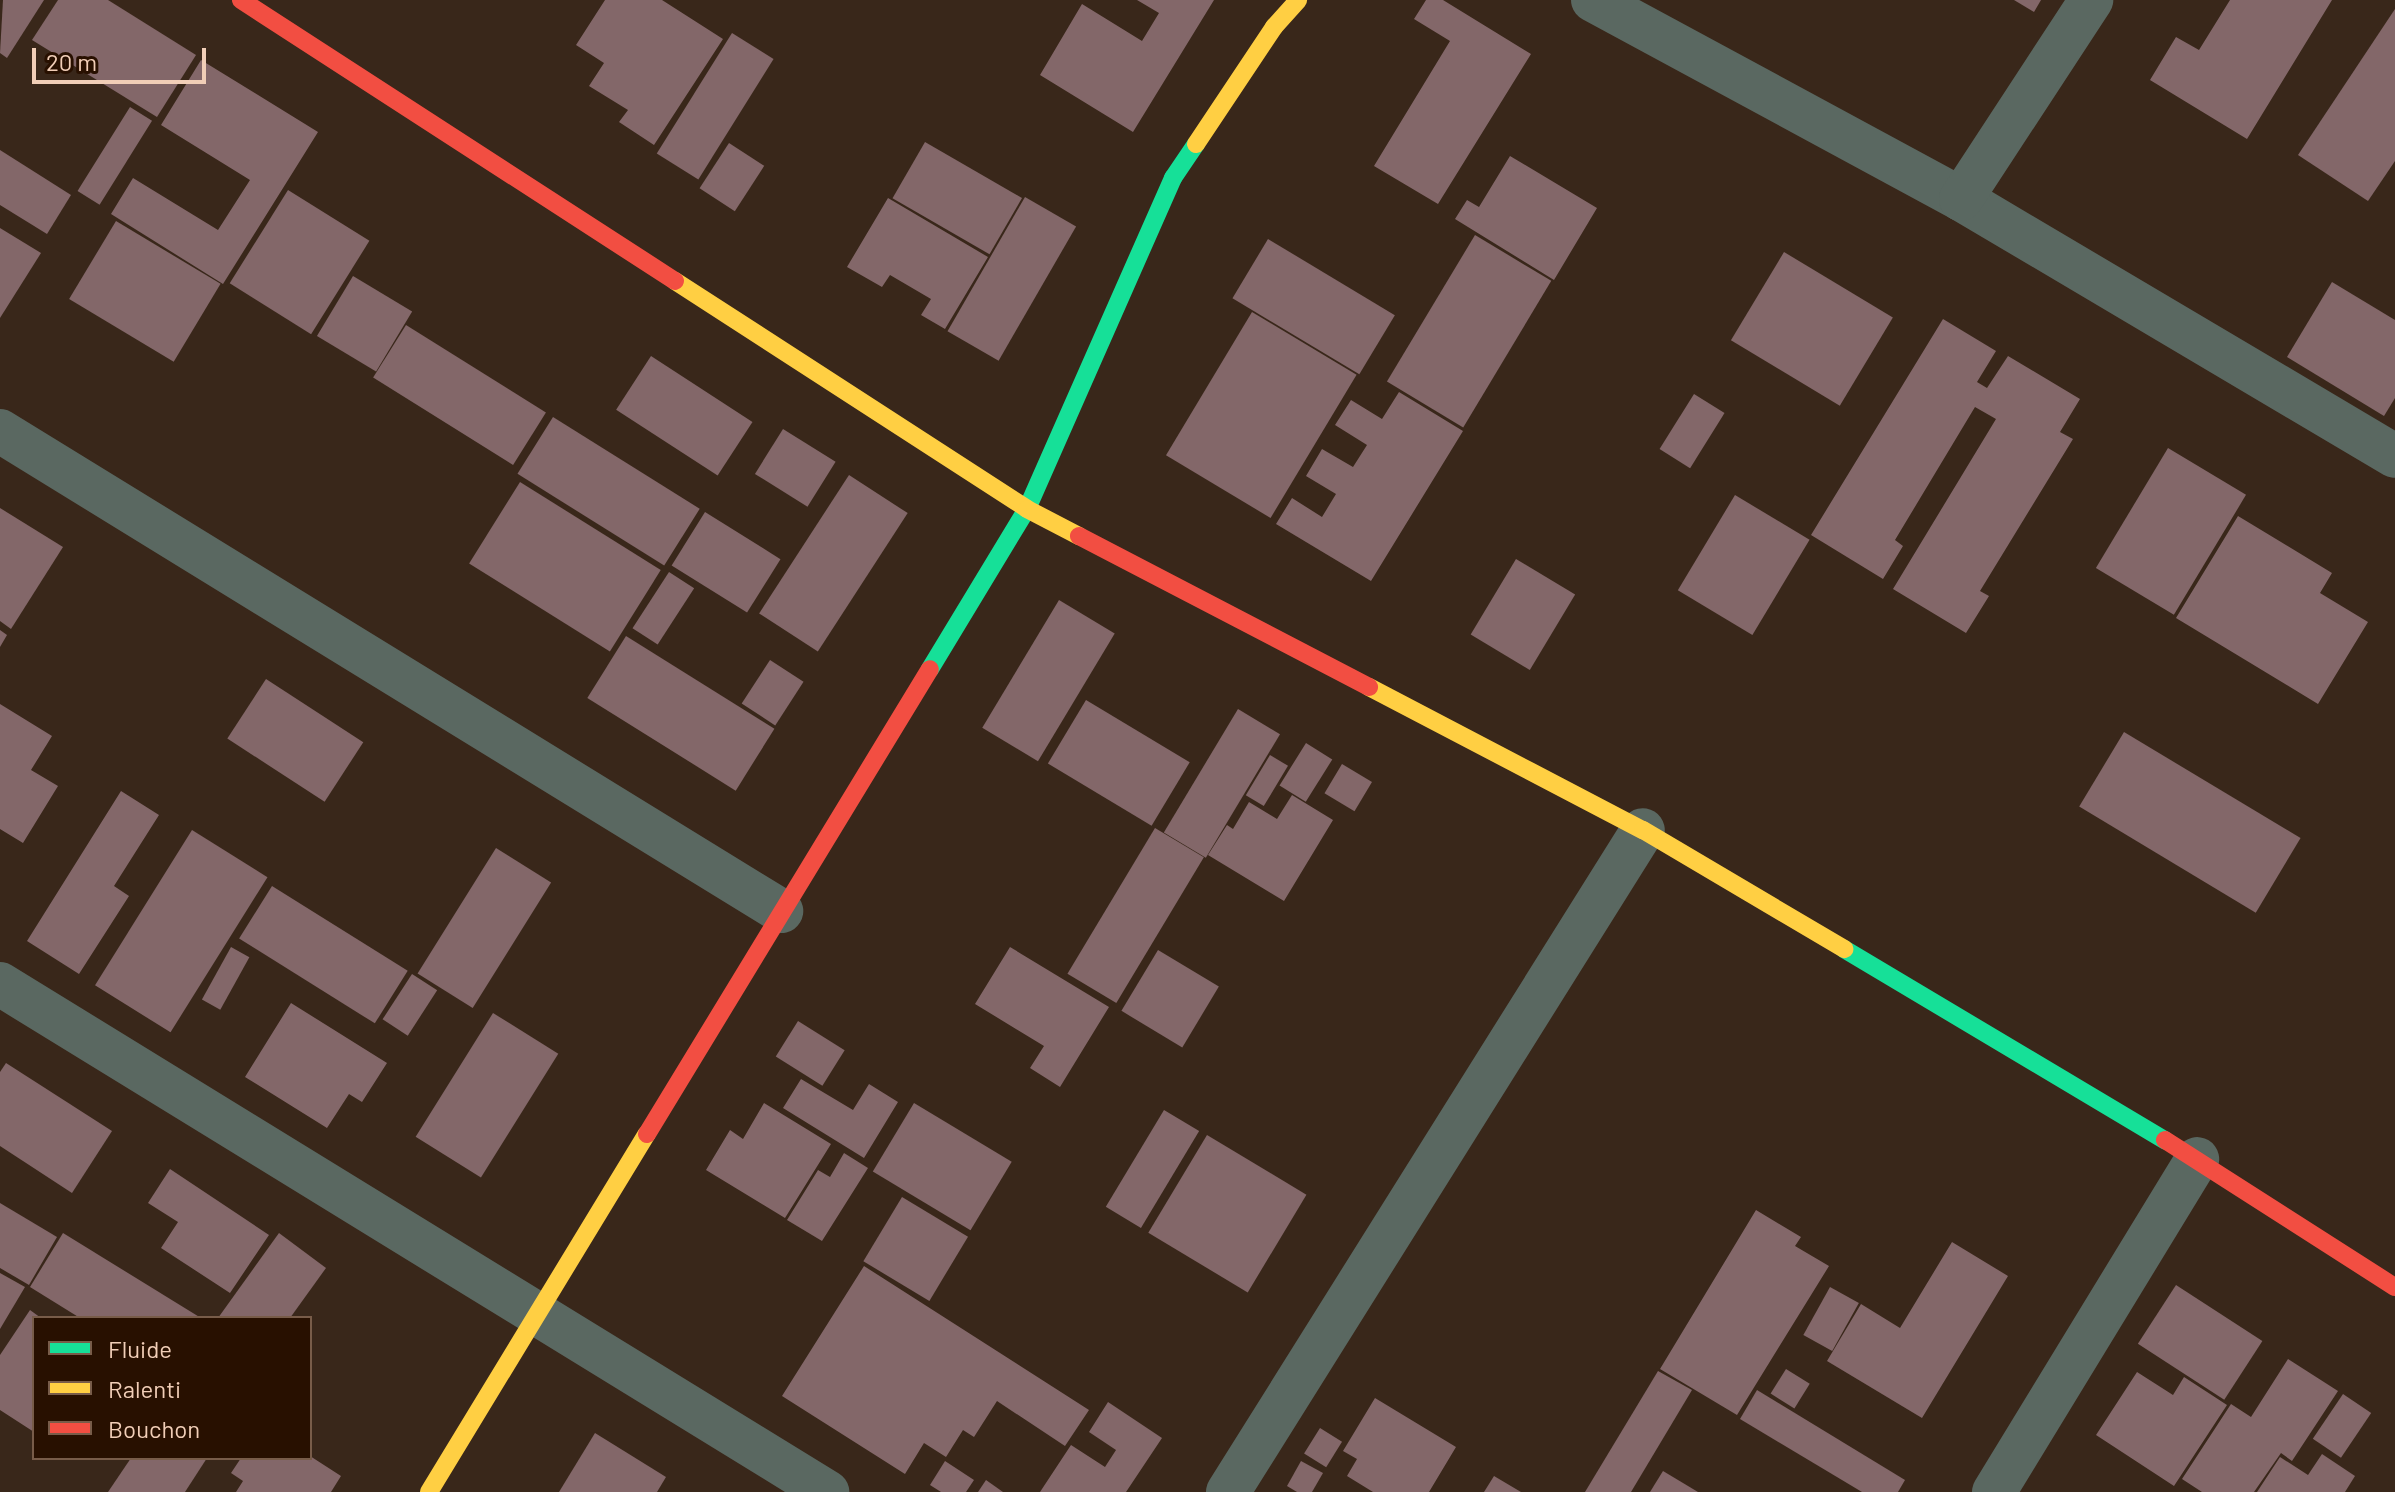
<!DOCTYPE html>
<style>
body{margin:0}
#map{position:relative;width:2395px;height:1492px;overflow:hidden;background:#39271a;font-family:Barlow,sans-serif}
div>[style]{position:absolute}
.building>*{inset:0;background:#836769;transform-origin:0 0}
.street>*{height:44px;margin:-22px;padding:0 22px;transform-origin:22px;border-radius:22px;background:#5a6861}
.fast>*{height:18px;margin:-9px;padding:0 9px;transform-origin:9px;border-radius:9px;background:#16e098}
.slow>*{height:18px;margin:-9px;padding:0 9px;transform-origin:9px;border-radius:9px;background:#ffcf43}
.jam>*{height:18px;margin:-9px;padding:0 9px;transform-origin:9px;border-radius:9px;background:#f24e42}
span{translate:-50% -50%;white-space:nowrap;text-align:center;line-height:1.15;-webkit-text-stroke:8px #281000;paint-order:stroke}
.legend{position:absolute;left:32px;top:1316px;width:280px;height:144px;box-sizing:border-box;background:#281000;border:2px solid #785c49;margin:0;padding:10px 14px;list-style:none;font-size:24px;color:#f1ceb7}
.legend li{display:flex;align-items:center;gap:16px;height:40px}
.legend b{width:40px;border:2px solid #785c49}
.scale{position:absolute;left:32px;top:48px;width:174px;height:36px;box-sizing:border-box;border:4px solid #f1ceb7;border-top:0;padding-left:10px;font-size:24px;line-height:28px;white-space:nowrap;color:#f1ceb7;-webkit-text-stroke:6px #281000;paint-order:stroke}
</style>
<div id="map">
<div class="building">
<i style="clip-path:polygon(3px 0,44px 0,7px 58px,0 53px)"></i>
<i style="clip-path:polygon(58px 0,108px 0,196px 55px,157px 117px,32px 40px)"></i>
<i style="clip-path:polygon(605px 0,662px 0,723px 39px,654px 145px,619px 122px,628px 110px,589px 86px,604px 63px,576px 45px)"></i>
<i style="clip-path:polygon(1137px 0,1214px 0,1133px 132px,1040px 75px,1082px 4px,1142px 41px,1159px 13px)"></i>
<i style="clip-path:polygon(1426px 0,1443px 0,1531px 54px,1438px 204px,1374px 166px,1450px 41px,1414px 19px)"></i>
<i style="clip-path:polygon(2014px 0,2041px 0,2034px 12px)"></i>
<i style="clip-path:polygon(2230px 0,2332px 0,2247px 139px,2150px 80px,2176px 37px,2199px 50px)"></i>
<i style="clip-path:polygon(2395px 9px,2395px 161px,2368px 201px,2298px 155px)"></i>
<i style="left:732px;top:33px;width:49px;height:142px;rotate:32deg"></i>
<i style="clip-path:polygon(201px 60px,318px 132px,223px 284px,111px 214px,133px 178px,218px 230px,250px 180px,161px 125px)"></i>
<i style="left:130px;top:107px;width:26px;height:99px;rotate:32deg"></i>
<i style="left:925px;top:142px;width:112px;height:65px;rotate:30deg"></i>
<i style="left:729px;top:143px;width:42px;height:54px;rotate:33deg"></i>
<i style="clip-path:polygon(0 150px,71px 195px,47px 234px,0 205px)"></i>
<i style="clip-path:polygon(1510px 156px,1597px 208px,1554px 280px,1455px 219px,1467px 200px,1479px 207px)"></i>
<i style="left:288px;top:190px;width:96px;height:110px;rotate:32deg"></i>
<i style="left:1025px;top:197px;width:59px;height:155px;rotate:30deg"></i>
<i style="clip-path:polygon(888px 198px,988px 257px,945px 329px,921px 315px,931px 299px,890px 275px,882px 287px,847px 267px)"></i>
<i style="left:116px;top:221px;width:122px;height:91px;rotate:31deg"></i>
<i style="clip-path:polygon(0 228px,41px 253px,0 318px)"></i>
<i style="left:1475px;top:235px;width:89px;height:171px;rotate:31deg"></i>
<i style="left:1268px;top:239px;width:148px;height:69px;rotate:31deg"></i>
<i style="left:1784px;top:252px;width:127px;height:103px;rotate:31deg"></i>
<i style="left:353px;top:276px;width:69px;height:70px;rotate:31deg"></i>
<i style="clip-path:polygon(2332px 282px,2395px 320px,2395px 398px,2384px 416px,2287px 357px)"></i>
<i style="left:1252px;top:312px;width:122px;height:167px;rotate:31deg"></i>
<i style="clip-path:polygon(1943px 319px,1996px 351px,1977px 382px,1987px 388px,2008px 356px,2080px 399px,2060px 432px,2073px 439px,1980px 591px,1989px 596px,1966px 633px,1893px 589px,1996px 419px,1975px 407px,1895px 540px,1903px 546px,1883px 579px,1811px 535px)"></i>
<i style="left:406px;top:325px;width:165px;height:62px;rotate:32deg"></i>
<i style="left:651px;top:356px;width:121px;height:64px;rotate:33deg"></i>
<i style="clip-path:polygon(1399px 392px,1463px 431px,1371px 581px,1276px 524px,1292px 498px,1322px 517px,1336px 494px,1306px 476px,1322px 449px,1353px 467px,1367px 445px,1335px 425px,1351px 400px,1382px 419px)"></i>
<i style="left:1694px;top:394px;width:36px;height:65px;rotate:32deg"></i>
<i style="left:553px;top:417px;width:173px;height:67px;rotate:32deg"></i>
<i style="left:783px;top:429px;width:62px;height:53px;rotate:32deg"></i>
<i style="left:2168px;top:448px;width:91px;height:140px;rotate:31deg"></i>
<i style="left:849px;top:475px;width:70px;height:165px;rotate:33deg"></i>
<i style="left:520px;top:482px;width:166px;height:96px;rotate:32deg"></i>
<i style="left:1735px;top:495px;width:87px;height:111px;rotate:31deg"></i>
<i style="clip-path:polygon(0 508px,63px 547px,11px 629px,0 621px)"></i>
<i style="left:705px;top:512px;width:89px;height:63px;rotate:32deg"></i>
<i style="clip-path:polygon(2238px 516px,2332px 573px,2320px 593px,2368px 622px,2318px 704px,2176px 618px)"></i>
<i style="left:1516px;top:559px;width:69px;height:88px;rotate:31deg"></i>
<i style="left:669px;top:572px;width:30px;height:67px;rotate:33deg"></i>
<i style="left:1059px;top:600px;width:65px;height:149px;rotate:31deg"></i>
<i style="clip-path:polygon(0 630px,7px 635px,0 647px)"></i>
<i style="left:626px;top:636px;width:175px;height:73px;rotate:32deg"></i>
<i style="left:770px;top:660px;width:40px;height:52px;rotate:33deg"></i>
<i style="left:266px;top:679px;width:116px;height:71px;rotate:33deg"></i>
<i style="left:1086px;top:700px;width:121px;height:74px;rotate:31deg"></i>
<i style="clip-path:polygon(0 704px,52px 736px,31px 770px,58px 786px,23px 843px,0 829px)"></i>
<i style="left:1238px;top:709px;width:49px;height:144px;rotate:31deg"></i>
<i style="left:2124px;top:732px;width:206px;height:87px;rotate:31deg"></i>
<i style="left:1306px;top:743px;width:31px;height:50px;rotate:32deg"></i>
<i style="left:1270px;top:755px;width:21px;height:47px;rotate:31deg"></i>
<i style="left:1342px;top:764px;width:35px;height:34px;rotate:31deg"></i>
<i style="clip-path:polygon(121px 791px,159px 815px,114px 886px,129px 896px,79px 974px,27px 941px)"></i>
<i style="clip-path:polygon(1292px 795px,1333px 820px,1284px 901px,1208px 855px,1227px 825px,1233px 829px,1249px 802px,1277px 819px)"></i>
<i style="left:1155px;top:828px;width:57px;height:170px;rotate:31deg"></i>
<i style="left:192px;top:830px;width:89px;height:183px;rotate:32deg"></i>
<i style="left:496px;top:848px;width:65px;height:148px;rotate:32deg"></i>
<i style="left:272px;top:886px;width:160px;height:62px;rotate:32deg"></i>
<i style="left:231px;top:947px;width:21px;height:60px;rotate:29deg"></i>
<i style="clip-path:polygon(1010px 947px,1109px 1007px,1060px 1087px,1030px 1068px,1044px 1046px,975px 1004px)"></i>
<i style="left:1158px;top:950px;width:71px;height:71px;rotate:31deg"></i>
<i style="left:412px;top:974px;width:30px;height:54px;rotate:33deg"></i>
<i style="clip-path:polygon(291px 1003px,387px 1063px,362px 1102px,349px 1094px,327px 1128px,245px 1077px)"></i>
<i style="left:493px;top:1013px;width:77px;height:146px;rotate:32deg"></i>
<i style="left:798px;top:1021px;width:55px;height:42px;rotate:32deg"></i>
<i style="clip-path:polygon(6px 1063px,112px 1131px,72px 1193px,0 1146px,0 1072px)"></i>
<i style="clip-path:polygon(801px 1079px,853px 1110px,869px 1084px,898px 1102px,864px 1158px,783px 1108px)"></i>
<i style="clip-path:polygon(764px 1103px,831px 1144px,785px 1218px,706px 1170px,730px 1130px,743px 1139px)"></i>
<i style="left:914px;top:1103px;width:114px;height:80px;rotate:31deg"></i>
<i style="left:1164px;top:1110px;width:41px;height:113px;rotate:31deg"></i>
<i style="left:1207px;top:1135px;width:116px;height:114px;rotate:31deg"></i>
<i style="clip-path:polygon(844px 1153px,868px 1168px,822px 1241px,787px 1220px,818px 1170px,830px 1177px)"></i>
<i style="clip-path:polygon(170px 1169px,269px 1235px,230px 1293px,161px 1248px,178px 1222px,148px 1203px)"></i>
<i style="left:902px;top:1197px;width:77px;height:75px;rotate:31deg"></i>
<i style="clip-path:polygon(0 1203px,57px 1237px,29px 1285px,0 1268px)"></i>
<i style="clip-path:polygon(1756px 1210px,1801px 1237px,1795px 1246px,1829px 1266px,1737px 1415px,1660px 1369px)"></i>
<i style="clip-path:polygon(63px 1233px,201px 1318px,80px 1318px,30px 1287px)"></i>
<i style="clip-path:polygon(279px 1233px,326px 1268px,290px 1318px,218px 1318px)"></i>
<i style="clip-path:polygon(1952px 1242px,2008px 1276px,1922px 1418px,1827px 1361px,1861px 1304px,1900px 1328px)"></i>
<i style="clip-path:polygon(864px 1266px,1089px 1410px,1065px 1446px,997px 1401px,974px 1437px,963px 1430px,946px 1457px,924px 1443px,905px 1474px,782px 1396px)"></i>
<i style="clip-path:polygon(0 1273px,25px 1287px,0 1329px)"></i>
<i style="left:2176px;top:1285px;width:103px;height:70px;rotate:33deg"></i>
<i style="left:1830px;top:1287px;width:33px;height:55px;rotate:29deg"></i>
<i style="clip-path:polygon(30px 1310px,41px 1318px,34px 1318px,34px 1432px,0 1410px,0 1355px)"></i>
<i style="clip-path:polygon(2288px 1359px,2338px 1391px,2292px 1461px,2281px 1453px,2254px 1492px,2202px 1492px,2182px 1479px,2231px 1404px,2251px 1417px)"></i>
<i style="left:1786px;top:1369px;width:28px;height:29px;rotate:32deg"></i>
<i style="clip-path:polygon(1658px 1371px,1692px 1390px,1631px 1492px,1585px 1492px)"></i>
<i style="clip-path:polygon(2137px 1372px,2173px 1395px,2184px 1377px,2227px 1405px,2174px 1486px,2096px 1435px)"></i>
<i style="clip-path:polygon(1757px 1390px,1905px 1480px,1898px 1492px,1862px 1492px,1740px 1419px)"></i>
<i style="left:2343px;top:1394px;width:34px;height:54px;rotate:34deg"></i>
<i style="clip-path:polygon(1375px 1398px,1456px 1447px,1429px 1492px,1373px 1492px,1347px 1476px,1357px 1459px,1343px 1451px)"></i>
<i style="clip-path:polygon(1108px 1402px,1162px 1438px,1126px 1492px,1040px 1492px,1071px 1445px,1105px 1467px,1116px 1450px,1089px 1432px)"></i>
<i style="left:1320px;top:1428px;width:26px;height:30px;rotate:32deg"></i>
<i style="clip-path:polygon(595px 1433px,666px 1477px,657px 1492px,559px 1492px)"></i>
<i style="clip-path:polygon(2322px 1454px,2355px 1476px,2345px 1492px,2257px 1492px,2280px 1457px,2308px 1475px)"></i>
<i style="clip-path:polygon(310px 1456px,341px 1476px,331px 1492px,236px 1492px,243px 1481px,231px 1473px,241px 1458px)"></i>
<i style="clip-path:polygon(131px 1458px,207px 1458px,185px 1492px,108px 1492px)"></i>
<i style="clip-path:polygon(945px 1461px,974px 1480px,966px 1492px,941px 1492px,930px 1485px)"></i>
<i style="clip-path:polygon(1301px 1461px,1323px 1473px,1312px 1492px,1297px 1492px,1287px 1486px)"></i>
<i style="clip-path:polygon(1663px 1471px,1698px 1492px,1650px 1492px)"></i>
<i style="clip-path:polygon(1494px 1476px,1521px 1492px,1484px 1492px)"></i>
<i style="clip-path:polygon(986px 1480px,1003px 1492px,978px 1492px)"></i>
</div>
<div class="street">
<i style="left:1593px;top:0;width:418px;rotate:28.4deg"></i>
<i style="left:1961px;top:199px;width:504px;rotate:30.63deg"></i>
<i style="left:1961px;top:199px;width:238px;rotate:-56.8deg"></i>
<i style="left:0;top:431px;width:917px;rotate:31.57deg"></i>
<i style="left:0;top:984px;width:971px;rotate:31.56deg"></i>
<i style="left:1228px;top:1492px;width:781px;rotate:-57.92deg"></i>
<i style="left:1994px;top:1492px;width:390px;rotate:-58.6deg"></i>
</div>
<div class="fast">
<i style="left:930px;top:669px;width:187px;rotate:-58.8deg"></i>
<i style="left:1027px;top:509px;width:362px;rotate:-66.2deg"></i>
<i style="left:1173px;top:178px;width:41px;rotate:-55.9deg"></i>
<i style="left:1844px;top:949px;width:374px;rotate:30.8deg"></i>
</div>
<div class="slow">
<i style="left:1196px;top:144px;width:141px;rotate:-56.3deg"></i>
<i style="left:1274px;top:27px;width:36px;rotate:-48deg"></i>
<i style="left:675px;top:281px;width:419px;rotate:32.9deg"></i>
<i style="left:1027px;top:509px;width:59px;rotate:27.4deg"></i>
<i style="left:1369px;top:687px;width:309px;rotate:27.6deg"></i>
<i style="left:1643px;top:830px;width:234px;rotate:30.6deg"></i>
<i style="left:429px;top:1492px;width:419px;rotate:-58.7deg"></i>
</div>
<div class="jam">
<i style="left:241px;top:0;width:517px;rotate:32.92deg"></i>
<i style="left:1079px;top:536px;width:327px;rotate:27.5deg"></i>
<i style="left:647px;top:1134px;width:544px;rotate:-58.68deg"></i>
<i style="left:2165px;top:1140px;width:273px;rotate:32.6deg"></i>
</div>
<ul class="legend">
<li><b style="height:10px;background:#16e098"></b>Fluide</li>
<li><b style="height:10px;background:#ffcf43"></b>Ralenti</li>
<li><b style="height:10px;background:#f24e42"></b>Bouchon</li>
</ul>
<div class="scale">20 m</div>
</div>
